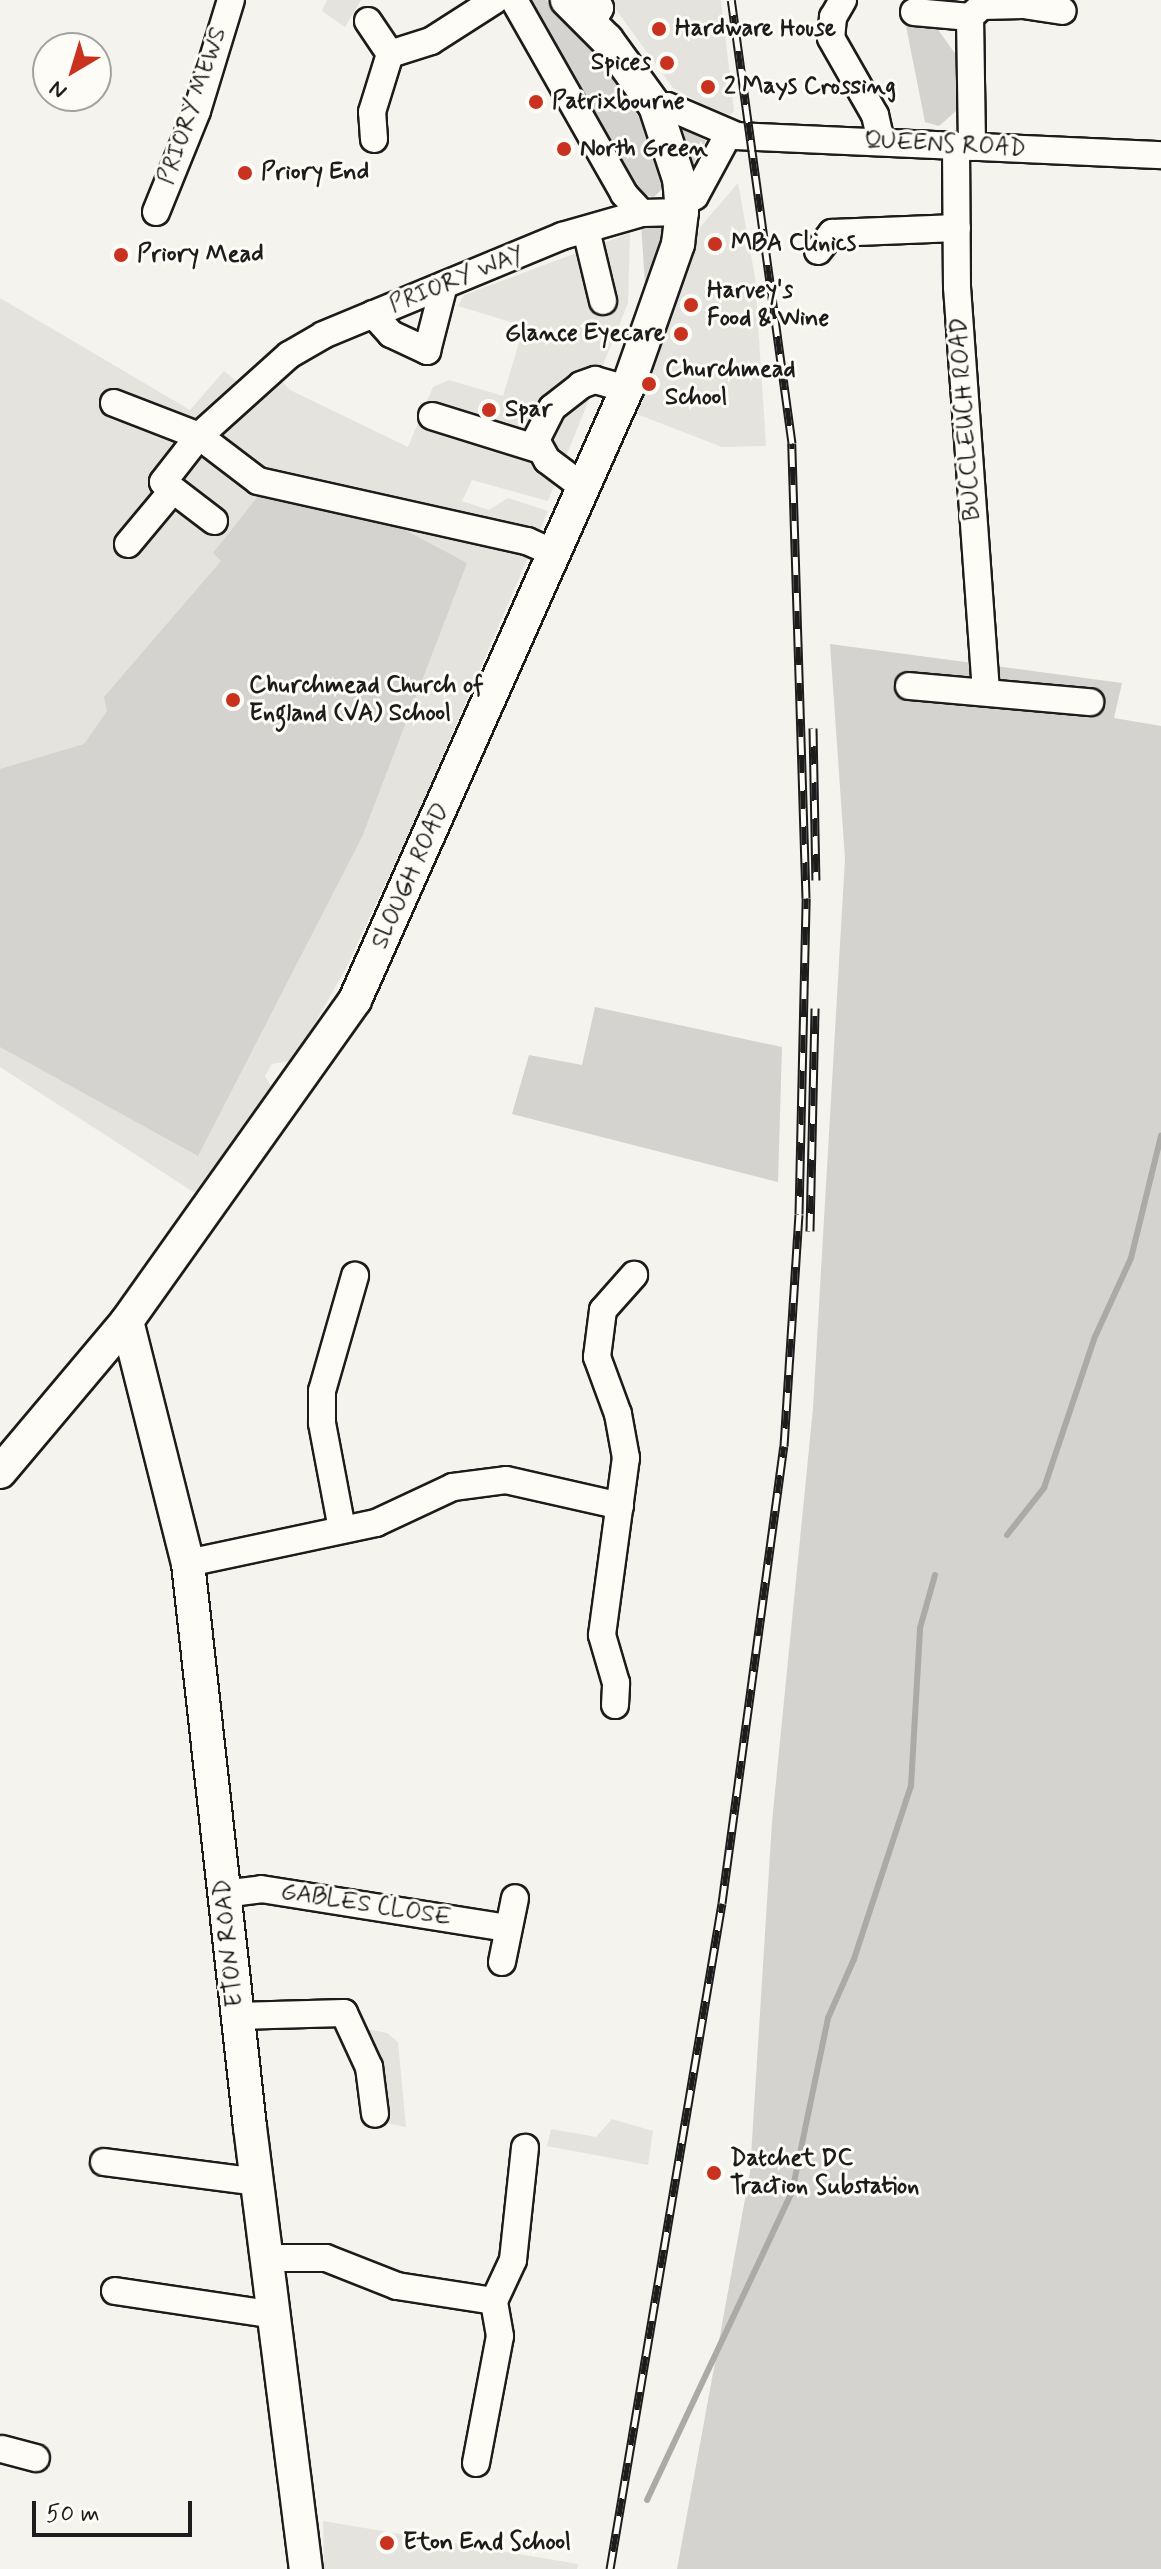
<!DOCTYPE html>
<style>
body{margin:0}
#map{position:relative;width:1161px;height:2569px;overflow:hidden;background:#f4f3ee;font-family:Mynerve,sans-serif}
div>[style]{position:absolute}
.built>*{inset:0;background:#e4e3de}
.green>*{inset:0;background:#d4d3cf}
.stream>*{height:6px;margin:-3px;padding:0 3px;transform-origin:3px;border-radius:3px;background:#abaaa6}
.roads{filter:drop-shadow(2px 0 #1c1c1c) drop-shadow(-2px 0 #1c1c1c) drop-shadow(0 2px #1c1c1c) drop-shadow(0 -2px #1c1c1c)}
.minor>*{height:26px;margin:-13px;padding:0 13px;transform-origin:13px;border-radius:13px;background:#fdfcf7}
.major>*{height:32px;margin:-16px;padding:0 16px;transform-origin:16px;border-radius:16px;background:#fdfcf7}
.rail>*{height:9px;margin-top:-4.5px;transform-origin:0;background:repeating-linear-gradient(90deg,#fdfcf7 0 18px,#1c1c1c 0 36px);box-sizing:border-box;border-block:2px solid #1c1c1c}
.dots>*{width:22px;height:22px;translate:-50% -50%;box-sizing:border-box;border:4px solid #fdfcf7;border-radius:50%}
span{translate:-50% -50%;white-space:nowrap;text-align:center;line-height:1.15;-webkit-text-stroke:6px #fdfcf7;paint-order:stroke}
.poi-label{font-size:24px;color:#1c1c1c;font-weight:700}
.left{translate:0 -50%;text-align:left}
.right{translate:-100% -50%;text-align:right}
.street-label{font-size:24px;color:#1c1c1c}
.north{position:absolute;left:32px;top:32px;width:80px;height:80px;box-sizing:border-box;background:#fdfcf7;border:2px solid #a3a29f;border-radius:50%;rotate:218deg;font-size:22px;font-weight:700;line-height:32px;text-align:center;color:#1c1c1c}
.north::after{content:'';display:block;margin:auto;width:28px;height:36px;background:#c8321e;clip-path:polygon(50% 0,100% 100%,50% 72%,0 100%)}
.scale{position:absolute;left:32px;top:2501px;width:160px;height:36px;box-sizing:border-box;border:4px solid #1c1c1c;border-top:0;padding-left:10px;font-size:24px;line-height:28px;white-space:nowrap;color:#1c1c1c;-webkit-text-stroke:6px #fdfcf7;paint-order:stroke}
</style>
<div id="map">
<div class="built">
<i style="clip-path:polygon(327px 0,361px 0,345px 27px,322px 11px)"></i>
<i style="clip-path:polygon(609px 0,721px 0,734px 111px,730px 115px,704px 105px,673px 88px)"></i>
<i style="clip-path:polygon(738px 183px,755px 277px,766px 446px,722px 447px,629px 411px,701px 226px)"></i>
<i style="clip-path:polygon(630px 233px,628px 303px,548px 501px,472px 480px,462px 501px,489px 510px,508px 498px,548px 511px,419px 811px,345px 970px,307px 1037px,291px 1061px,272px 1064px,265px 1076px,272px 1088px,195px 1193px,0 1067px,0 298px,190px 410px,224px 371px,256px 397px,276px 375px,290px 390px,408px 447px,433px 387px,449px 380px,503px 396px,524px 326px,458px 306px,464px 295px)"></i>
<i style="clip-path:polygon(356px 2027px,387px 2033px,398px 2042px,406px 2127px,362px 2118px)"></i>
<i style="clip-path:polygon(612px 2119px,653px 2131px,648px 2165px,547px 2146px,551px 2129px,596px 2137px)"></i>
<i style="clip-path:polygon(323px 2521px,578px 2564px,577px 2569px,324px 2569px)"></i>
</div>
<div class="green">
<i style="clip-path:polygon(519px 0,546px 0,605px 61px,644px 126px,663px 188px,654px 197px,633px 193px)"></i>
<i style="clip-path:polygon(906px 26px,936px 27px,959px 59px,956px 111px,939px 126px,925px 122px)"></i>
<i style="clip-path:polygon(676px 124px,706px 141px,691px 168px)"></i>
<i style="clip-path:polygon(656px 222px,663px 231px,646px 298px,641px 224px)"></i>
<i style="clip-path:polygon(263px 490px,384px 519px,467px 563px,362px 837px,198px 1156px,0 1047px,0 769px,84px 744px,107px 711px,104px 697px,221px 561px,213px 553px)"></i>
<i style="clip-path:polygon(830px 644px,1122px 683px,1114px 718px,1161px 726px,1161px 2569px,677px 2569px,750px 2172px,772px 1822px,813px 1408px,845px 859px)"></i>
<i style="clip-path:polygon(595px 1007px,782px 1047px,778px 1182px,512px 1114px,529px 1055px,582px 1065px)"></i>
</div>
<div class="stream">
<i style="left:1007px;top:1535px;width:60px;rotate:-51.8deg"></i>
<i style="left:1044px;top:1488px;width:157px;rotate:-71.4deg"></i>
<i style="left:1094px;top:1339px;width:89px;rotate:-65.4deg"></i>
<i style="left:1131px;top:1258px;width:126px;rotate:-76.2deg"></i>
<i style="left:647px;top:2500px;width:340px;rotate:-64.8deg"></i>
<i style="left:792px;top:2192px;width:178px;rotate:-78.3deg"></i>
<i style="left:828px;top:2018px;width:64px;rotate:-66.2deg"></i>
<i style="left:854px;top:1959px;width:182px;rotate:-71.8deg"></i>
<i style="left:911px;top:1786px;width:158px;rotate:-86.7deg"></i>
<i style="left:920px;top:1628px;width:55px;rotate:-74.2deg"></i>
</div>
<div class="roads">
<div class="minor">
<i style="left:514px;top:0;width:223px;rotate:60.4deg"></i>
<i style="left:624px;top:194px;width:26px;rotate:47deg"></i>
<i style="left:843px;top:0;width:20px;rotate:120deg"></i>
<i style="left:833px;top:17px;width:21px;rotate:95deg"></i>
<i style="left:831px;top:38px;width:89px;rotate:60.3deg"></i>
<i style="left:875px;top:115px;width:27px;rotate:77deg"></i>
<i style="left:914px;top:12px;width:56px;rotate:5.1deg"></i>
<i style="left:970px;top:17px;width:16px;rotate:-43deg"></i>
<i style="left:982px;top:6px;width:41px;rotate:-1.4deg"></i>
<i style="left:1023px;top:5px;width:40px;rotate:8.5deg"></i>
<i style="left:970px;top:17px;width:130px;rotate:89.1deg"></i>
<i style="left:368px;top:21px;width:40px;rotate:56deg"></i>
<i style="left:390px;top:54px;width:43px;rotate:-17.6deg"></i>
<i style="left:431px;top:41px;width:76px;rotate:-32.6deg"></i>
<i style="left:592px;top:22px;width:16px;rotate:-60deg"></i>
<i style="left:600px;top:8px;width:9px;rotate:-117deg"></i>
<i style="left:655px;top:106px;width:12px"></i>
<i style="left:667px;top:106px;width:76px;rotate:23.2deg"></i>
<i style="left:737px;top:136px;width:424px;rotate:2.6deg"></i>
<i style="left:374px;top:139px;width:27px;rotate:-94deg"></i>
<i style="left:372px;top:112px;width:61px;rotate:-72.8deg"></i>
<i style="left:956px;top:146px;width:141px;rotate:89.6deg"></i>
<i style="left:957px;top:287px;width:404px;rotate:85.9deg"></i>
<i style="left:682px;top:204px;width:15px;rotate:-32deg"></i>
<i style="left:695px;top:196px;width:69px;rotate:-61.6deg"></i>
<i style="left:156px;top:212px;width:109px;rotate:-67.9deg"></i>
<i style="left:197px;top:111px;width:116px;rotate:-73deg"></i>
<i style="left:586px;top:230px;width:73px;rotate:76.5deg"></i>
<i style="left:818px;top:251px;width:23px;rotate:-52deg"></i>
<i style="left:832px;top:233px;width:125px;rotate:-2.3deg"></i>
<i style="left:373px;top:314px;width:27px;rotate:48deg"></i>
<i style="left:391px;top:334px;width:40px;rotate:25deg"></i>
<i style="left:427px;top:351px;width:68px;rotate:-75.6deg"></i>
<i style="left:114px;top:403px;width:91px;rotate:21.2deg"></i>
<i style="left:199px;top:436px;width:121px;rotate:-42deg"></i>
<i style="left:289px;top:355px;width:39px;rotate:-30deg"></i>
<i style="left:323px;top:335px;width:259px;rotate:-22.5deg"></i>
<i style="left:562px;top:236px;width:83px;rotate:-16deg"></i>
<i style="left:642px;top:213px;width:40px;rotate:-1.4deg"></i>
<i style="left:432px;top:416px;width:111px;rotate:17.3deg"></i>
<i style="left:583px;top:487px;width:45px;rotate:-143.1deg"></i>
<i style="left:547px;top:460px;width:23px;rotate:-119deg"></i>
<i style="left:536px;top:440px;width:36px;rotate:-63deg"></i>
<i style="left:552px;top:408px;width:37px;rotate:-38deg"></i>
<i style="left:581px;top:385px;width:15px;rotate:-20deg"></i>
<i style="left:595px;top:380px;width:33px;rotate:16deg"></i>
<i style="left:214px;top:521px;width:64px;rotate:-142.6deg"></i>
<i style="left:163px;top:482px;width:58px;rotate:-52deg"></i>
<i style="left:199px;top:436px;width:74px;rotate:37.3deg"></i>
<i style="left:258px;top:481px;width:276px;rotate:12.6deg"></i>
<i style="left:527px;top:541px;width:32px;rotate:24deg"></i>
<i style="left:128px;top:544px;width:70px;rotate:-50.2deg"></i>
<i style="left:909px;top:686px;width:182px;rotate:5.1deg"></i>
<i style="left:342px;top:1529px;width:108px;rotate:-100.7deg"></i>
<i style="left:322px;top:1423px;width:32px;rotate:-90deg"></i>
<i style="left:322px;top:1391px;width:120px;rotate:-74deg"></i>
<i style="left:188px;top:1563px;width:192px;rotate:-12deg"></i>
<i style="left:376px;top:1523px;width:85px;rotate:-25.1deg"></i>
<i style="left:453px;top:1487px;width:53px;rotate:-7.5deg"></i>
<i style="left:506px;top:1480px;width:117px;rotate:12.8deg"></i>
<i style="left:615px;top:1705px;width:22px;rotate:-87deg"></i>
<i style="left:616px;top:1683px;width:50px;rotate:-106.3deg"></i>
<i style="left:602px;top:1635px;width:179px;rotate:-82.3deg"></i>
<i style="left:626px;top:1458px;width:45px;rotate:-100.3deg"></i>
<i style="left:618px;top:1414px;width:61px;rotate:-110.2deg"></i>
<i style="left:597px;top:1357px;width:47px;rotate:-82.7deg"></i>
<i style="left:603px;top:1310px;width:47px;rotate:-48.5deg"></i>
<i style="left:223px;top:1894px;width:38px;rotate:-7deg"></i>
<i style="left:261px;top:1889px;width:250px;rotate:9deg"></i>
<i style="left:502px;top:1962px;width:65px;rotate:-78.5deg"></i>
<i style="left:237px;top:2016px;width:107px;rotate:-1.6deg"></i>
<i style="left:344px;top:2013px;width:60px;rotate:65.2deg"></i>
<i style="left:369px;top:2067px;width:47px;rotate:82.7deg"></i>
<i style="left:104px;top:2162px;width:156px;rotate:7.4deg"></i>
<i style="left:268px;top:2258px;width:58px"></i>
<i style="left:326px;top:2258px;width:76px;rotate:21.5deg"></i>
<i style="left:397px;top:2286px;width:98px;rotate:8.8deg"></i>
<i style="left:115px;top:2291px;width:163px;rotate:8.5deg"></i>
<i style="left:2px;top:2449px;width:35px;rotate:15deg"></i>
<i style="left:476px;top:2463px;width:129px;rotate:-79.3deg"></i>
<i style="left:500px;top:2336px;width:36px;rotate:-100deg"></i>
<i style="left:494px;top:2301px;width:45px;rotate:-65.1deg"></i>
<i style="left:513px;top:2260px;width:113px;rotate:-83.9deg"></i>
</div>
<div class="major">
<i style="left:127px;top:1321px;width:250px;rotate:75.9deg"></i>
<i style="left:188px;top:1563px;width:567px;rotate:83.73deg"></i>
<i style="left:250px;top:2127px;width:446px;rotate:82.8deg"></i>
<i style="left:0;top:1472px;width:197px;rotate:-49.9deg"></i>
<i style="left:127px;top:1321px;width:394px;rotate:-54.6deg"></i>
<i style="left:355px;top:1000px;width:669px;rotate:-66deg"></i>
<i style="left:627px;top:389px;width:154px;rotate:-70.6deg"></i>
<i style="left:678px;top:244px;width:32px;rotate:-83deg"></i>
<i style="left:682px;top:212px;width:33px;rotate:-95deg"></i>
<i style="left:679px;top:179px;width:77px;rotate:-108.2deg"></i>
<i style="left:655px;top:106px;width:82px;rotate:-126deg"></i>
<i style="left:607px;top:40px;width:57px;rotate:-135deg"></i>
</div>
</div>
<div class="rail">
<i style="left:813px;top:728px;width:152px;rotate:88.9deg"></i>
<i style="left:810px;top:1231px;width:223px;rotate:-88.7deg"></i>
<i style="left:610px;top:2569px;width:675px;rotate:-80.45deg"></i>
<i style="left:722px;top:1903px;width:461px;rotate:-82.3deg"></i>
<i style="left:784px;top:1446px;width:232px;rotate:-86.3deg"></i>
<i style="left:799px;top:1214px;width:316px;rotate:-88.7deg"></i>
<i style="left:806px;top:898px;width:455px;rotate:-91.8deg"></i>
<i style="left:792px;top:443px;width:447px;rotate:-97.8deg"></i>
</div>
<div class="dots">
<i style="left:659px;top:29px;background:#c8321e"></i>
<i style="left:667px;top:63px;background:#c8321e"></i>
<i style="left:708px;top:87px;background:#c8321e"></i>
<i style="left:536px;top:102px;background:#c8321e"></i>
<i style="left:564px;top:149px;background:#c8321e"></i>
<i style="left:245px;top:173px;background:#c8321e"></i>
<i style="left:715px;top:244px;background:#c8321e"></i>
<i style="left:121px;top:255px;background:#c8321e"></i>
<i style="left:691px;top:305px;background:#c8321e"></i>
<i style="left:681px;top:334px;background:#c8321e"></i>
<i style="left:649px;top:384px;background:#c8321e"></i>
<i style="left:489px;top:410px;background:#c8321e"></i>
<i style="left:233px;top:700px;background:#c8321e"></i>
<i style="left:714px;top:2173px;background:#c8321e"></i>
<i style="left:387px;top:2543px;background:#c8321e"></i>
</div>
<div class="poi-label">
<span class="left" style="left:675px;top:29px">Hardware House</span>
<span class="right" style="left:651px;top:63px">Spices</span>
<span class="left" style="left:724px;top:87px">2 Mays Crossing</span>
<span class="left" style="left:552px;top:102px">Patrixbourne</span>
<span class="left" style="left:580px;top:149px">North Green</span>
<span class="left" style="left:261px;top:173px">Priory End</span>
<span class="left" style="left:731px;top:244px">MBA Clinics</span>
<span class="left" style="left:137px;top:255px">Priory Mead</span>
<span class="left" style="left:707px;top:305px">Harvey's<br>Food &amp; Wine</span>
<span class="right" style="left:665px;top:334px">Glance Eyecare</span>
<span class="left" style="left:665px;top:384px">Churchmead<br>School</span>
<span class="left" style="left:505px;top:410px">Spar</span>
<span class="left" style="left:249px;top:700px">Churchmead Church of<br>England (VA) School</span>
<span class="left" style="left:730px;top:2173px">Datchet DC<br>Traction Substation</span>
<span class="left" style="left:403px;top:2543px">Eton End School</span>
</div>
<div class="street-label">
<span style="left:193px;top:106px;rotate:-71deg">PRIORY MEWS</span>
<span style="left:945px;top:145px;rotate:3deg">QUEENS ROAD</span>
<span style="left:457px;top:280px;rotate:-22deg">PRIORY WAY</span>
<span style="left:966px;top:419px;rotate:-94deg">BUCCLEUCH ROAD</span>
<span style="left:411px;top:876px;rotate:-66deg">SLOUGH ROAD</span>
<span style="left:366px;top:1905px;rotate:9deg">GABLES CLOSE</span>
<span style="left:229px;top:1943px;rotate:-96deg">ETON ROAD</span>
</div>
<div class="north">N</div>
<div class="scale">50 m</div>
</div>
